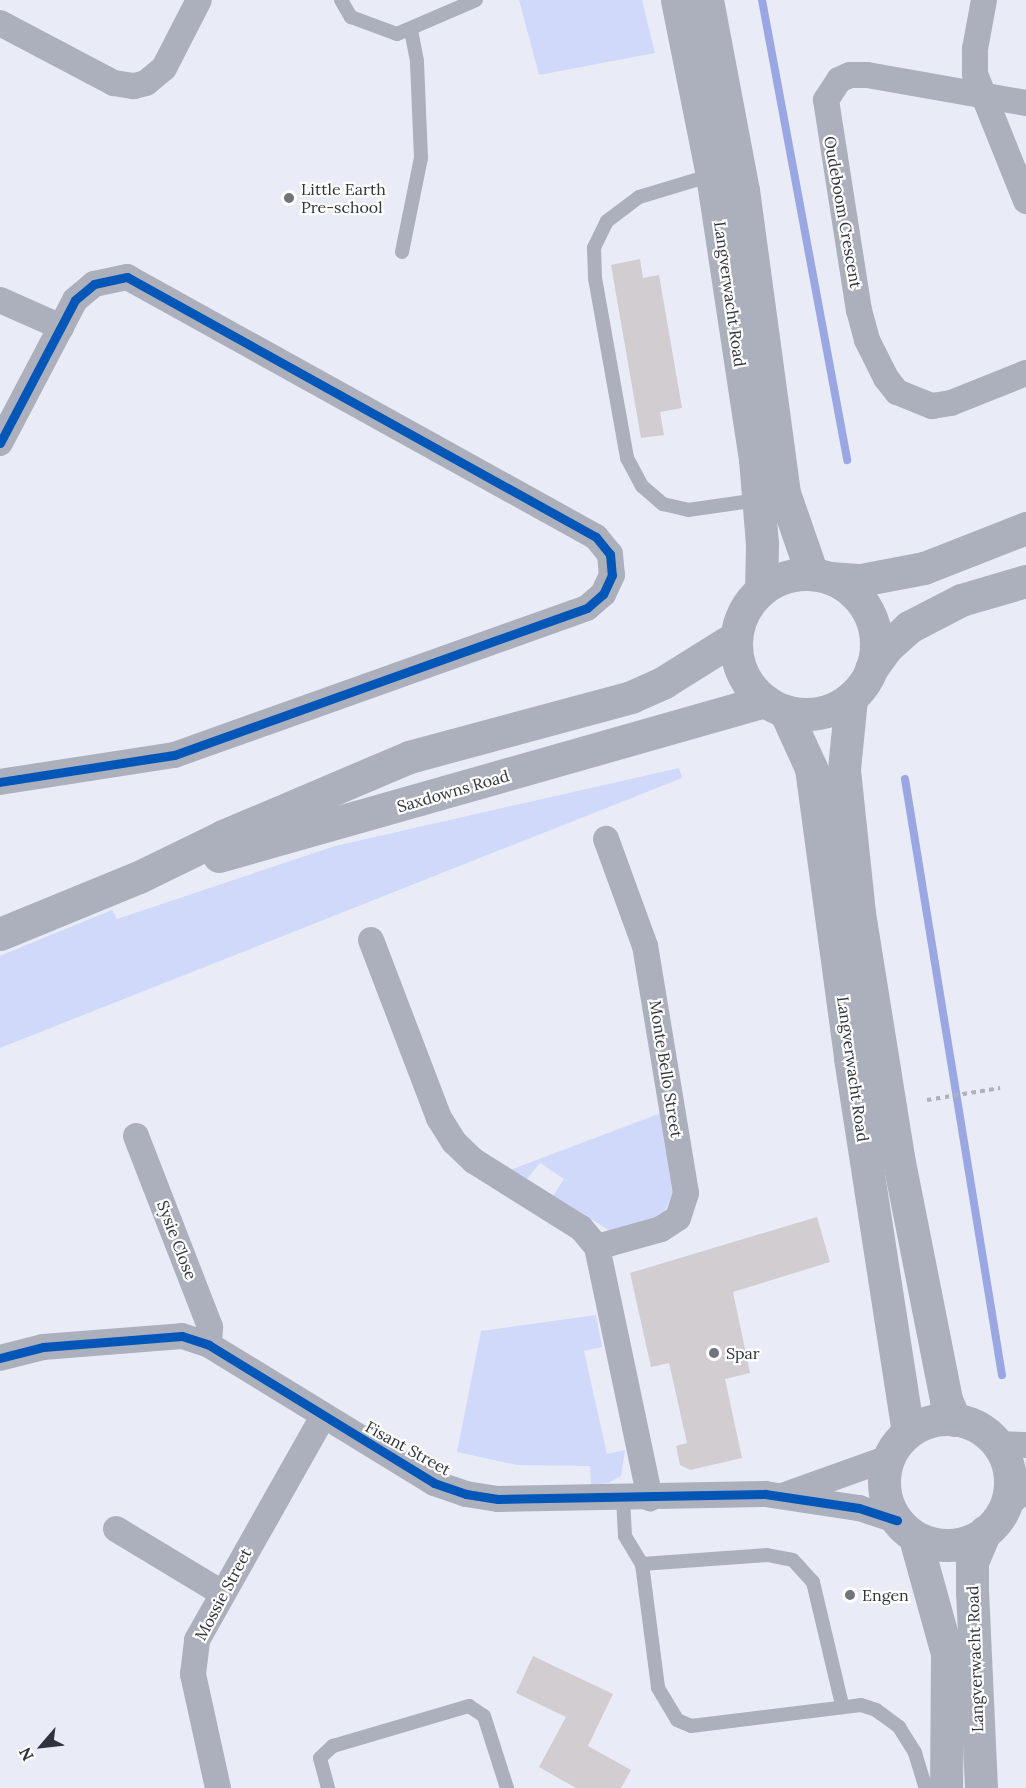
<!DOCTYPE html>
<style>
body{margin:0}
#map{position:relative;width:1026px;height:1788px;overflow:hidden;background:#e9ecf7;font-family:Lora,serif}
div>[style]{position:absolute}
.green>*{inset:0;background:#d0d9fa}
.stream>*{height:8px;margin:-4px;padding:0 4px;transform-origin:4px;border-radius:4px;background:#9aa7e3}
.building>*{inset:0;background:#d1cdd0}
.path>*{height:4px;margin-top:-2px;transform-origin:0;background:repeating-linear-gradient(90deg,#afb2bc 0 4.5px,transparent 0 9px)}
.service>*{height:14px;margin:-7px;padding:0 7px;transform-origin:7px;border-radius:7px;background:#acafbc}
.minor>*{height:26px;margin:-13px;padding:0 13px;transform-origin:13px;border-radius:13px;background:#acafbc}
.tertiary>*{height:33px;margin:-16.5px;padding:0 16.5px;transform-origin:16.5px;border-radius:16.5px;background:#acafbc}
.tertiary>.ring{margin:-16.5px;padding:0;box-sizing:content-box;background:none;border:33px solid #acafbc;border-radius:50%}
.cycleway>*{height:9px;margin:-4.5px;padding:0 4.5px;transform-origin:4.5px;border-radius:4.5px;background:#0057b8}
.dots>*{width:16px;height:16px;translate:-50% -50%;box-sizing:border-box;border:3px solid #fff;border-radius:50%}
span{translate:-50% -50%;white-space:nowrap;text-align:center;line-height:1.15;-webkit-text-stroke:4.5px #fff;paint-order:stroke}
.poi-label{font-size:16px;color:#30333c}
.left{translate:0 -50%;text-align:left}
.street-label{font-size:16px;color:#30333c}
.north{position:absolute;left:12px;top:1716px;width:60px;height:60px;-webkit-text-stroke:4px #fff;paint-order:stroke;rotate:242deg;font-size:16px;font-weight:700;line-height:24px;text-align:center;color:#30333c}
.north::after{content:'';display:block;margin:auto;width:21px;height:27px;background:#30333c;clip-path:polygon(50% 0,100% 100%,50% 72%,0 100%)}
</style>
<div id="map">
<div class="green">
<i style="clip-path:polygon(519px 0,642px 0,655px 53px,539px 75px)"></i>
<i style="clip-path:polygon(679px 768px,682px 778px,0 1048px,0 956px,48px 936px,112px 910px,117px 919px,335px 846px)"></i>
<i style="clip-path:polygon(661px 1113px,674px 1191px,663px 1216px,612px 1232px,553px 1196px,564px 1179px,540px 1163px,526px 1180px,510px 1170px)"></i>
<i style="clip-path:polygon(596px 1315px,602px 1347px,584px 1351px,607px 1454px,625px 1450px,621px 1476px,608px 1483px,591px 1485px,590px 1466px,517px 1465px,457px 1452px,481px 1331px)"></i>
</div>
<div class="stream">
<i style="left:762px;top:0;width:468px;rotate:79.5deg"></i>
<i style="left:905px;top:779px;width:604px;rotate:80.76deg"></i>
</div>
<div class="building">
<i style="clip-path:polygon(640px 259px,643px 278px,659px 275px,682px 408px,660px 412px,664px 435px,641px 438px,611px 265px)"></i>
<i style="clip-path:polygon(817px 1217px,830px 1262px,733px 1292px,750px 1373px,725px 1379px,742px 1458px,690px 1470px,680px 1465px,676px 1446px,687px 1443px,669px 1363px,651px 1367px,630px 1273px)"></i>
<i style="clip-path:polygon(533px 1656px,613px 1694px,588px 1746px,631px 1770px,621px 1788px,576px 1788px,539px 1767px,566px 1717px,516px 1693px)"></i>
</div>
<div class="path">
<i style="left:927px;top:1100px;width:74px;rotate:-9.3deg"></i>
</div>
<div class="service">
<i style="left:341px;top:0;width:20px;rotate:60deg"></i>
<i style="left:351px;top:17px;width:49px;rotate:20.3deg"></i>
<i style="left:397px;top:34px;width:86px;rotate:-23.3deg"></i>
<i style="left:712px;top:175px;width:76px;rotate:163.2deg"></i>
<i style="left:639px;top:197px;width:40px;rotate:143deg"></i>
<i style="left:607px;top:221px;width:30px;rotate:116deg"></i>
<i style="left:594px;top:248px;width:30px;rotate:88deg"></i>
<i style="left:595px;top:278px;width:183px;rotate:79.9deg"></i>
<i style="left:627px;top:458px;width:32px;rotate:62deg"></i>
<i style="left:642px;top:486px;width:28px;rotate:41deg"></i>
<i style="left:663px;top:504px;width:26px;rotate:13deg"></i>
<i style="left:688px;top:510px;width:71px;rotate:-8.1deg"></i>
<i style="left:402px;top:252px;width:96px;rotate:-78.6deg"></i>
<i style="left:421px;top:158px;width:97px;rotate:-92.4deg"></i>
<i style="left:417px;top:61px;width:32px;rotate:-101deg"></i>
<i style="left:623px;top:1498px;width:38px;rotate:87deg"></i>
<i style="left:625px;top:1536px;width:33px;rotate:59deg"></i>
<i style="left:642px;top:1564px;width:125px;rotate:82.6deg"></i>
<i style="left:658px;top:1688px;width:37px;rotate:59deg"></i>
<i style="left:677px;top:1720px;width:15px;rotate:23deg"></i>
<i style="left:691px;top:1726px;width:171px;rotate:-7deg"></i>
<i style="left:861px;top:1705px;width:16px;rotate:18deg"></i>
<i style="left:876px;top:1710px;width:29px;rotate:36deg"></i>
<i style="left:899px;top:1727px;width:31px;rotate:58deg"></i>
<i style="left:915px;top:1753px;width:37px;rotate:73deg"></i>
<i style="left:642px;top:1564px;width:125px;rotate:-4.1deg"></i>
<i style="left:767px;top:1555px;width:26px;rotate:11deg"></i>
<i style="left:793px;top:1560px;width:30px;rotate:48deg"></i>
<i style="left:813px;top:1582px;width:126px;rotate:76.7deg"></i>
<i style="left:328px;top:1788px;width:31px;rotate:-105deg"></i>
<i style="left:320px;top:1758px;width:18px;rotate:-43deg"></i>
<i style="left:333px;top:1746px;width:142px;rotate:-16.4deg"></i>
<i style="left:469px;top:1706px;width:18px;rotate:34deg"></i>
<i style="left:484px;top:1716px;width:76px;rotate:72.3deg"></i>
</div>
<div class="minor">
<i style="left:984px;top:0;width:50px;rotate:100.4deg"></i>
<i style="left:975px;top:49px;width:25px;rotate:90deg"></i>
<i style="left:975px;top:74px;width:137px;rotate:68.1deg"></i>
<i style="left:0;top:23px;width:129px;rotate:27.8deg"></i>
<i style="left:114px;top:83px;width:20px;rotate:9deg"></i>
<i style="left:134px;top:86px;width:12px;rotate:-14deg"></i>
<i style="left:146px;top:83px;width:23px;rotate:-40deg"></i>
<i style="left:164px;top:68px;width:76px;rotate:-62.8deg"></i>
<i style="left:1026px;top:103px;width:161px;rotate:-170deg"></i>
<i style="left:867px;top:75px;width:17px;rotate:180deg"></i>
<i style="left:850px;top:75px;width:12px;rotate:156deg"></i>
<i style="left:839px;top:80px;width:24px;rotate:123deg"></i>
<i style="left:826px;top:100px;width:213px;rotate:81.1deg"></i>
<i style="left:859px;top:310px;width:31px;rotate:75deg"></i>
<i style="left:867px;top:340px;width:42px;rotate:63.4deg"></i>
<i style="left:886px;top:378px;width:18px;rotate:52deg"></i>
<i style="left:897px;top:392px;width:38px;rotate:22deg"></i>
<i style="left:932px;top:406px;width:19px;rotate:-9deg"></i>
<i style="left:951px;top:403px;width:81px;rotate:-21.8deg"></i>
<i style="left:0;top:300px;width:67px;rotate:23.9deg"></i>
<i style="left:0;top:443px;width:161px;rotate:-62.3deg"></i>
<i style="left:75px;top:300px;width:25px;rotate:-40deg"></i>
<i style="left:94px;top:284px;width:34px;rotate:-12deg"></i>
<i style="left:127px;top:277px;width:536px;rotate:29deg"></i>
<i style="left:596px;top:537px;width:22px;rotate:51deg"></i>
<i style="left:610px;top:554px;width:21px;rotate:85deg"></i>
<i style="left:612px;top:575px;width:21px;rotate:115deg"></i>
<i style="left:603px;top:594px;width:21px;rotate:139deg"></i>
<i style="left:587px;top:608px;width:438px;rotate:160.4deg"></i>
<i style="left:174px;top:755px;width:176px;rotate:171.2deg"></i>
<i style="left:371px;top:940px;width:191px;rotate:69.1deg"></i>
<i style="left:439px;top:1118px;width:28px;rotate:58deg"></i>
<i style="left:454px;top:1142px;width:28px;rotate:44deg"></i>
<i style="left:474px;top:1161px;width:126px;rotate:32.1deg"></i>
<i style="left:581px;top:1228px;width:25px;rotate:50deg"></i>
<i style="left:597px;top:1247px;width:257px;rotate:78.1deg"></i>
<i style="left:136px;top:1136px;width:205px;rotate:68.8deg"></i>
<i style="left:210px;top:1327px;width:18px;rotate:93deg"></i>
<i style="left:597px;top:1247px;width:66px;rotate:-15.7deg"></i>
<i style="left:661px;top:1229px;width:20px;rotate:-33deg"></i>
<i style="left:678px;top:1218px;width:26px;rotate:-72deg"></i>
<i style="left:686px;top:1193px;width:250px;rotate:-99.4deg"></i>
<i style="left:645px;top:946px;width:114px;rotate:-110deg"></i>
<i style="left:0;top:1358px;width:44px;rotate:-14.3deg"></i>
<i style="left:43px;top:1347px;width:139px;rotate:-4.5deg"></i>
<i style="left:182px;top:1336px;width:28px;rotate:18deg"></i>
<i style="left:209px;top:1345px;width:264px;rotate:31.5deg"></i>
<i style="left:434px;top:1483px;width:34px;rotate:19deg"></i>
<i style="left:466px;top:1494px;width:32px;rotate:9deg"></i>
<i style="left:498px;top:1499px;width:267px;rotate:-1.1deg"></i>
<i style="left:765px;top:1494px;width:95px;rotate:8.5deg"></i>
<i style="left:859px;top:1508px;width:40px;rotate:18deg"></i>
<i style="left:996px;top:1444px;width:30px;rotate:2deg"></i>
<i style="left:785px;top:1495px;width:110px;rotate:-19.6deg"></i>
<i style="left:1005px;top:1506px;width:26px;rotate:-37deg"></i>
<i style="left:116px;top:1529px;width:124px;rotate:31.1deg"></i>
<i style="left:218px;top:1788px;width:117px;rotate:-102.4deg"></i>
<i style="left:193px;top:1674px;width:34px;rotate:-83deg"></i>
<i style="left:197px;top:1640px;width:257px;rotate:-60.6deg"></i>
</div>
<div class="tertiary">
<i style="left:677px;top:0;width:178px;rotate:78.7deg"></i>
<i style="left:712px;top:175px;width:287px;rotate:81.4deg"></i>
<i style="left:755px;top:459px;width:85px;rotate:85.3deg"></i>
<i style="left:762px;top:544px;width:46px;rotate:91.2deg"></i>
<i style="left:707px;top:0;width:193px;rotate:79.3deg"></i>
<i style="left:743px;top:190px;width:306px;rotate:82.3deg"></i>
<i style="left:784px;top:493px;width:86px;rotate:70.9deg"></i>
<i class="ring" style="left:736px;top:574px;width:107px;height:107px"></i>
<i style="left:830px;top:578px;width:31px;rotate:4deg"></i>
<i style="left:861px;top:580px;width:64px;rotate:-10.8deg"></i>
<i style="left:924px;top:568px;width:110px;rotate:-21.4deg"></i>
<i style="left:871px;top:669px;width:27px;rotate:-54deg"></i>
<i style="left:887px;top:647px;width:30px;rotate:-42deg"></i>
<i style="left:909px;top:627px;width:59px;rotate:-27.4deg"></i>
<i style="left:961px;top:600px;width:68px;rotate:-16.3deg"></i>
<i style="left:851px;top:698px;width:72px;rotate:95.6deg"></i>
<i style="left:844px;top:770px;width:144px;rotate:84deg"></i>
<i style="left:859px;top:913px;width:247px;rotate:80.9deg"></i>
<i style="left:898px;top:1157px;width:248px;rotate:78.8deg"></i>
<i style="left:946px;top:1400px;width:22px;rotate:66deg"></i>
<i style="left:785px;top:711px;width:63px;rotate:65.5deg"></i>
<i style="left:811px;top:768px;width:293px;rotate:82.3deg"></i>
<i style="left:850px;top:1058px;width:378px;rotate:81.2deg"></i>
<i style="left:219px;top:856px;width:568px;rotate:-15.85deg"></i>
<i style="left:0;top:934px;width:150px;rotate:-22.3deg"></i>
<i style="left:139px;top:877px;width:93px;rotate:-26deg"></i>
<i style="left:223px;top:836px;width:202px;rotate:-23deg"></i>
<i style="left:409px;top:757px;width:230px;rotate:-15.1deg"></i>
<i style="left:631px;top:697px;width:36px;rotate:-24deg"></i>
<i style="left:664px;top:682px;width:85px;rotate:-32deg"></i>
<i class="ring" style="left:884px;top:1419px;width:93px;height:93px"></i>
<i style="left:915px;top:1538px;width:119px;rotate:74.5deg"></i>
<i style="left:947px;top:1653px;width:135px;rotate:90.4deg"></i>
<i style="left:981px;top:1788px;width:196px;rotate:-92.6deg"></i>
<i style="left:972px;top:1592px;width:30px;rotate:-90deg"></i>
<i style="left:972px;top:1562px;width:33px;rotate:-67deg"></i>
</div>
<div class="cycleway">
<i style="left:0;top:443px;width:161px;rotate:-62.3deg"></i>
<i style="left:75px;top:300px;width:25px;rotate:-40deg"></i>
<i style="left:94px;top:284px;width:34px;rotate:-12deg"></i>
<i style="left:127px;top:277px;width:536px;rotate:29deg"></i>
<i style="left:596px;top:537px;width:22px;rotate:51deg"></i>
<i style="left:610px;top:554px;width:21px;rotate:85deg"></i>
<i style="left:612px;top:575px;width:21px;rotate:115deg"></i>
<i style="left:603px;top:594px;width:21px;rotate:139deg"></i>
<i style="left:587px;top:608px;width:438px;rotate:160.4deg"></i>
<i style="left:174px;top:755px;width:176px;rotate:171.2deg"></i>
<i style="left:0;top:1358px;width:44px;rotate:-14.3deg"></i>
<i style="left:43px;top:1347px;width:139px;rotate:-4.5deg"></i>
<i style="left:182px;top:1336px;width:28px;rotate:18deg"></i>
<i style="left:209px;top:1345px;width:264px;rotate:31.5deg"></i>
<i style="left:434px;top:1483px;width:34px;rotate:19deg"></i>
<i style="left:466px;top:1494px;width:32px;rotate:9deg"></i>
<i style="left:498px;top:1499px;width:267px;rotate:-1.1deg"></i>
<i style="left:765px;top:1494px;width:95px;rotate:8.5deg"></i>
<i style="left:859px;top:1508px;width:40px;rotate:18deg"></i>
</div>
<div class="dots">
<i style="left:289px;top:198px;background:#71747d"></i>
<i style="left:714px;top:1353px;background:#71747d"></i>
<i style="left:850px;top:1595px;background:#71747d"></i>
</div>
<div class="poi-label">
<span class="left" style="left:301px;top:198px">Little Earth<br>Pre-school</span>
<span class="left" style="left:726px;top:1353px">Spar</span>
<span class="left" style="left:862px;top:1595px">Engen</span>
</div>
<div class="street-label">
<span style="left:843px;top:212px;rotate:80deg">Oudeboom Crescent</span>
<span style="left:730px;top:294px;rotate:82deg">Langverwacht Road</span>
<span style="left:453px;top:791px;rotate:-16deg">Saxdowns Road</span>
<span style="left:666px;top:1069px;rotate:81deg">Monte Bello Street</span>
<span style="left:853px;top:1069px;rotate:82deg">Langverwacht Road</span>
<span style="left:177px;top:1240px;rotate:69deg">Sysie Close</span>
<span style="left:408px;top:1448px;rotate:29deg">Fisant Street</span>
<span style="left:223px;top:1594px;rotate:-62deg">Mossie Street</span>
<span style="left:975px;top:1659px;rotate:-92deg">Langverwacht Road</span>
</div>
<div class="north">N</div>
</div>
